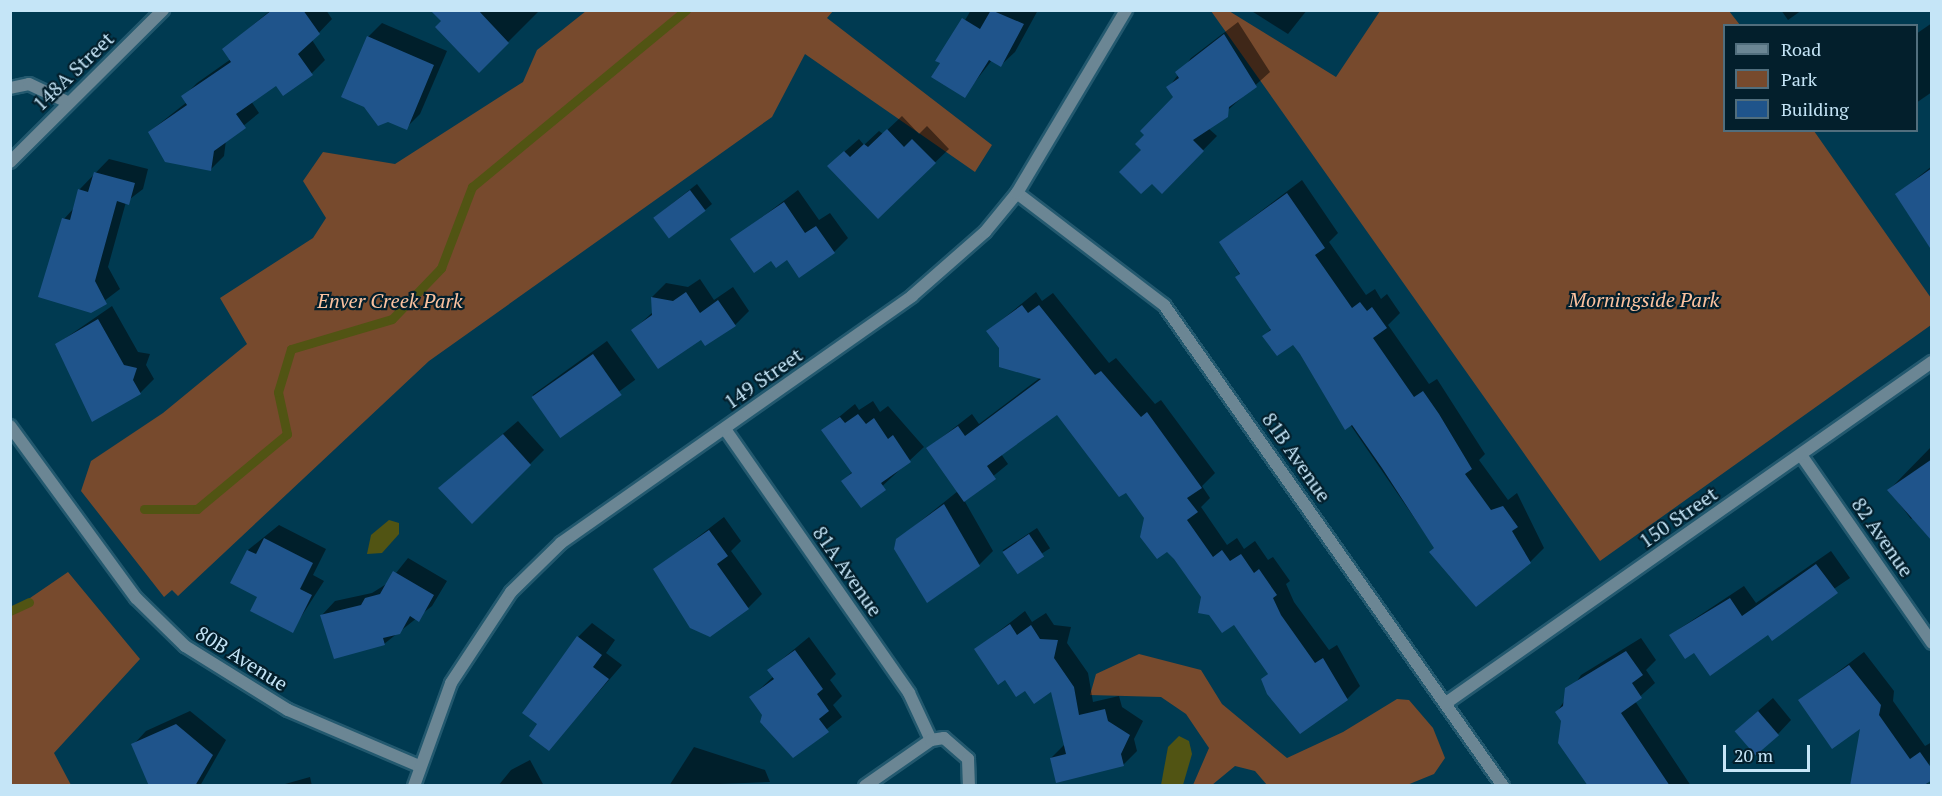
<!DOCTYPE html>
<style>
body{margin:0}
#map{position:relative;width:1942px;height:796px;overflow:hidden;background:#003a51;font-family:"PT Serif",serif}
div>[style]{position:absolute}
.green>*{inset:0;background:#774a2d}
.water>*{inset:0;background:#515413}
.shadow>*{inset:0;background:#0007;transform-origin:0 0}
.stream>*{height:9px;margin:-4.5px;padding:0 4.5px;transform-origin:4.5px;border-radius:4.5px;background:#515413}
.building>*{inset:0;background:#1f548b;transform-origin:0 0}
.roads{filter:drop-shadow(2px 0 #23596f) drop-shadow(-2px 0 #23596f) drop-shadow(0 2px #23596f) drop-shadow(0 -2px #23596f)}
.minor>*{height:12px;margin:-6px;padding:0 6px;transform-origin:6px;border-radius:6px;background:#6b8694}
span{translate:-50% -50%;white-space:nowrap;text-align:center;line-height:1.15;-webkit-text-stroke:4.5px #031f2c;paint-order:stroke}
.street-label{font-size:20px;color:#c5e5f7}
.park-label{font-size:20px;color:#fcc29f;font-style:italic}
.frame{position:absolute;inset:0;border:12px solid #c5e5f7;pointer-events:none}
.legend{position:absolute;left:1723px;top:24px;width:195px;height:108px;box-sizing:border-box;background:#031f2c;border:2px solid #516e7d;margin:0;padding:8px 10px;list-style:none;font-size:18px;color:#c5e5f7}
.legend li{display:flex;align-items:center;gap:12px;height:30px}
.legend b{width:30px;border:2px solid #516e7d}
.scale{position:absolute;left:1723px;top:745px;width:87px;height:27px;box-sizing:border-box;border:3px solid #c5e5f7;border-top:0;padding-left:8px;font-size:18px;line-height:21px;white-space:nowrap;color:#c5e5f7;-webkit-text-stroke:4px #031f2c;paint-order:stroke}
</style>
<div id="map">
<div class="green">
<i style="clip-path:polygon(586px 11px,833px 11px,827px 18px,992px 145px,975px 172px,805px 54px,772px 117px,429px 361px,178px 596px,172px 590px,164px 597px,81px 491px,91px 461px,163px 413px,247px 344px,220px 298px,313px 238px,326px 218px,303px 181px,323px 152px,395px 164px,523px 82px,537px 50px)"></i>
<i style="clip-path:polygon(1211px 11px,1229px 11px,1336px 77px,1380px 11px,1729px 11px,1740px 25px,1724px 26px,1724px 130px,1814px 131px,1931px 298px,1931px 325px,1600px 561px)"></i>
<i style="clip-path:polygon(68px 572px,140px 659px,54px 753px,71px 785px,11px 785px,11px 611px)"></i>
<i style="clip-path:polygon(1139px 654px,1201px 670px,1222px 704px,1287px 758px,1343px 732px,1397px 699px,1409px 700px,1433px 728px,1445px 758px,1434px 774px,1407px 785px,1267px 785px,1255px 771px,1235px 766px,1212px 785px,1193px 785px,1209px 748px,1186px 714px,1161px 697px,1090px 695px,1096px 674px)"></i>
</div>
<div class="water">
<i style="clip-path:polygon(389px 520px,399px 523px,399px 534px,382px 553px,367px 554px,371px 535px)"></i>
<i style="clip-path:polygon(1179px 736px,1189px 741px,1192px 754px,1183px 785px,1161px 785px,1168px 747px)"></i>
</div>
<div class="shadow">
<i style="clip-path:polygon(271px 10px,326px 10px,332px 19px,312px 40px,325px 60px,312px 73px,276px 84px,251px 101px,259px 113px,226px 140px,224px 156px,210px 170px,149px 132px,187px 102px,183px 97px,197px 83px,231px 59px,224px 49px)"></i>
<i style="clip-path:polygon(444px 10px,540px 10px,479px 71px,443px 22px)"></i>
<i style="clip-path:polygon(971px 10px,1038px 10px,1015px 52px,1001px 65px,992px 60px,964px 96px,932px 77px)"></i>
<i style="clip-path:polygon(1250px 10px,1307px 10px,1288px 34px)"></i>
<i style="clip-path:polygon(1781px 10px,1802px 10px,1788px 20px)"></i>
<i style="clip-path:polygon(1238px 22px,1270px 72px,1208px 128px,1217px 136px,1162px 192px,1143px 150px,1175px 97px,1168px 88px,1191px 58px)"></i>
<i style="clip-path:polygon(382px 23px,447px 51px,420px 114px,406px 128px,368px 37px)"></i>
<i style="clip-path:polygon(1932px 23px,1932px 92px,1916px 103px,1916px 34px)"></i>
<i style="clip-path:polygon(902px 116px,919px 134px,927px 126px,949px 149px,878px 217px,843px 153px,859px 139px,864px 145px,879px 131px,883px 134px)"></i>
<i style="clip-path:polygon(109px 159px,148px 169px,143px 189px,126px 202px,108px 267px,120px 289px,91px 311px,64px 219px,74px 208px,79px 190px)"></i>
<i style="clip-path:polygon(1932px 166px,1932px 233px,1896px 195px)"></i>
<i style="clip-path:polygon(1302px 180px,1338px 233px,1329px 242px,1366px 295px,1375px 289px,1381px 299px,1387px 294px,1400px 313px,1388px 325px,1429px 384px,1437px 379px,1485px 454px,1479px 460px,1508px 500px,1517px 493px,1544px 548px,1530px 562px,1435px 548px,1301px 353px,1293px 343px,1264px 336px,1272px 328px,1220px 242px)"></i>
<i style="clip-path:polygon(697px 184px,712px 204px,705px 210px,655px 217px)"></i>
<i style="clip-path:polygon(798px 190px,819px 220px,830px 213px,848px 238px,834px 252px,772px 259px,732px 240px)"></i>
<i style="clip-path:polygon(700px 279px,714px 300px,733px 287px,749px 311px,735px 325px,701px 338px,633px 330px,653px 312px,652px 297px,666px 283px,688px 287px)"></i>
<i style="clip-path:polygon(1036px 292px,1042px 301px,1053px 293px,1109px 363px,1116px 358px,1155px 404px,1161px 400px,1215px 473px,1202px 486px,1210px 498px,1201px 507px,1227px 545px,1237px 538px,1244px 549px,1255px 541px,1268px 560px,1273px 557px,1290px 581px,1286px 584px,1294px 602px,1329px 650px,1337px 645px,1360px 686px,1347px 699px,1263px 679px,1269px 673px,1234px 623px,1202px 596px,1127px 490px,1057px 413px,1001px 454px,1008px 464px,964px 500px,993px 551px,979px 565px,897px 540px,958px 491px,928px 448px,972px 414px,979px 424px,1041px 377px,1001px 348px,988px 331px)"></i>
<i style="clip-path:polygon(112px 306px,138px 352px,150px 354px,146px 365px,154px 379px,140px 393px,57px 344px)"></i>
<i style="left:607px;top:341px;width:48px;height:92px;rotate:54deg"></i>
<i style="clip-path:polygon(873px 401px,880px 412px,888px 406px,924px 447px,861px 506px,843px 481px,852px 472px,823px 430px,855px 404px,859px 410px)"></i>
<i style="clip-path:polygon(518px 421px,544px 450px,472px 522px,440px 488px)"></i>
<i style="clip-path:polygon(1932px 446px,1932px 536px,1915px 516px,1911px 519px,1889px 490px)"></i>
<i style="clip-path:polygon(724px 517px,741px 541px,731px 551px,762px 594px,748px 608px,655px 570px)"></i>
<i style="clip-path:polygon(279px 525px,326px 549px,313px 575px,324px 581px,292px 631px,259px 597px,248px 550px)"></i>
<i style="left:1037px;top:528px;width:24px;height:41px;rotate:57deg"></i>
<i style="clip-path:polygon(1831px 551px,1850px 578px,1769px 633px,1694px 651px,1670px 635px,1744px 586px,1756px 603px)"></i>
<i style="clip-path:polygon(408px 558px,447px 581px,432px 606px,384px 644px,322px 615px,335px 601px,372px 593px,388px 583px)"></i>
<i style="clip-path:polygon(1025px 611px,1032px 622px,1046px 613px,1054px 625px,1071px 627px,1067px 643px,1088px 673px,1093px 702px,1119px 696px,1122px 707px,1143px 721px,1134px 739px,1137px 751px,1123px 765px,1051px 758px,1065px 744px,1052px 689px,1026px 689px,1005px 678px,976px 649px)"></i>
<i style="clip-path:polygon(592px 623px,615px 640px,606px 653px,622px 665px,549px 749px,539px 724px,578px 637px)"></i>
<i style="clip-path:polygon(809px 637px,836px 674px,830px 680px,842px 696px,833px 705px,842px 717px,793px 756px,751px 697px,774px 676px,769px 670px)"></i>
<i style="clip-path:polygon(1641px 638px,1656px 660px,1646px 670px,1655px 683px,1635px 701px,1691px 786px,1617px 786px,1557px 712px,1581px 675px)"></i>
<i style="clip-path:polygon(1864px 652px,1894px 691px,1893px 701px,1925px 746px,1932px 742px,1927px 786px,1865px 786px,1862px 725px,1800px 701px)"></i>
<i style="clip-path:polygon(1773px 698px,1791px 720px,1778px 734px,1750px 718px)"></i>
<i style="clip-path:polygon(190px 711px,226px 740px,200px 786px,151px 786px,133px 745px,146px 731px)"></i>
<i style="clip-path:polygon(694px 747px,765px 770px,770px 782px,669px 786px)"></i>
<i style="clip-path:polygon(530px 760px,544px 786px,498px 786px,511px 770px)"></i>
<i style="clip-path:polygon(310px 777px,312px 786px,278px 786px)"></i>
</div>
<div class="stream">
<i style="left:144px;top:509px;width:53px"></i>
<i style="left:197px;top:509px;width:117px;rotate:-39.8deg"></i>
<i style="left:287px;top:434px;width:43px;rotate:-102.1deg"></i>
<i style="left:278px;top:392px;width:45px;rotate:-73.2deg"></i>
<i style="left:291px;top:349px;width:105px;rotate:-16.5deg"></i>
<i style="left:392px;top:319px;width:71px;rotate:-46.1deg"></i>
<i style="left:441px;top:268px;width:87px;rotate:-69.1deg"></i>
<i style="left:472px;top:187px;width:278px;rotate:-39.6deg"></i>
<i style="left:10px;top:611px;width:21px;rotate:-25deg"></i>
</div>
<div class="building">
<i style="clip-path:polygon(272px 10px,303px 10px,320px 34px,298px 54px,313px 75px,283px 96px,276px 86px,236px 114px,246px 128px,214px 151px,211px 171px,165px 162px,148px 132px,187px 105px,181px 96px,231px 62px,222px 49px)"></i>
<i style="clip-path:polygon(430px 10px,478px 10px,509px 43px,479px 73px,435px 27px,441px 21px)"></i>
<i style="clip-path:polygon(991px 10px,1024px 24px,1001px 67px,989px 60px,965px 98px,931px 77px,940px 63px,935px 61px,962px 18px,980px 29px)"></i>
<i style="clip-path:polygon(1224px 34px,1257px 87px,1229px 107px,1228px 117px,1193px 140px,1204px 151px,1162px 194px,1152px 184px,1141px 194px,1119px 172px,1141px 150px,1135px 144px,1144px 135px,1140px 131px,1173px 97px,1166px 87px,1179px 78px,1175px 72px)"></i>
<i style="clip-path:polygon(367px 36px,434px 65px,407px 130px,388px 122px,378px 126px,364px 107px,341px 97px)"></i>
<i style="clip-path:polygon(887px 129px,904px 147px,912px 139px,936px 163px,878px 219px,827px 166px,844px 151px,850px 157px,864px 144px,868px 147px)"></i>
<i style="clip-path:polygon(1932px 168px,1932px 251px,1895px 194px)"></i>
<i style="clip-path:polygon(94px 172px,135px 183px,129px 205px,117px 201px,95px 281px,107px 304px,91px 313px,38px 297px,62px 218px,70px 220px,78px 189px,88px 192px)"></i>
<i style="left:690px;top:190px;width:26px;height:46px;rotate:53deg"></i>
<i style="clip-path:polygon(1287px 193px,1325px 248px,1315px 255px,1352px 308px,1360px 302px,1367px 311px,1372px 307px,1387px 328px,1373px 338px,1414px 397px,1423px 391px,1439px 414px,1472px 469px,1465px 474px,1491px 510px,1503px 506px,1518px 527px,1512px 531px,1531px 563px,1476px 607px,1429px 552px,1434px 548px,1382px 468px,1352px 425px,1345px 430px,1300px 354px,1293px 345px,1277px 356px,1262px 336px,1271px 330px,1235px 277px,1240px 274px,1219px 242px)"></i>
<i style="clip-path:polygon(784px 202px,805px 233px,816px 226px,835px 253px,799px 278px,787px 260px,776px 268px,771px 261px,754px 273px,730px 239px)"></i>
<i style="clip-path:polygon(686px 292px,700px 313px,718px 300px,736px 326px,705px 346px,701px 340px,658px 369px,631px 330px,652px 315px,651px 297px,673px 301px)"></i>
<i style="clip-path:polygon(1022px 305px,1028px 313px,1039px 305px,1095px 375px,1101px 371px,1141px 417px,1147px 412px,1202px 488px,1187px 498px,1198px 512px,1187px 520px,1213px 557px,1222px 550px,1230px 561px,1241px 554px,1254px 573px,1259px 569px,1277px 595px,1273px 598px,1281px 615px,1315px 663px,1323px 658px,1348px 700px,1300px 734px,1267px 694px,1261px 679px,1268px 674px,1234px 625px,1222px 633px,1209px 615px,1198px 613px,1201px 597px,1174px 559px,1167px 552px,1157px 559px,1140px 537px,1144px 518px,1126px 493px,1119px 497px,1057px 415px,987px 466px,996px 479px,964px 502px,926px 448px,958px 426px,965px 436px,1041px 379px,999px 367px,999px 348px,986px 331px)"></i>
<i style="clip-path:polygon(98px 319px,124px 365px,137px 368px,133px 380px,141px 394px,92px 422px,55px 344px)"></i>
<i style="left:593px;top:354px;width:50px;height:75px;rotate:55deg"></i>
<i style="clip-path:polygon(858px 414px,866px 424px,874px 418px,888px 439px,893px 435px,911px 462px,881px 483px,886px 490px,861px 508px,841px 481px,852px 473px,821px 430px,840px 417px,845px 423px)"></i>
<i style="clip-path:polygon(503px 434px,531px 465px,472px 524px,438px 488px)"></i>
<i style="clip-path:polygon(1932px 459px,1932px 541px,1887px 490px)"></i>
<i style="clip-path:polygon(944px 504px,980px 566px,927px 603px,894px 549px,896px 539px)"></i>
<i style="clip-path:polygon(709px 530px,728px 556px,717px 564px,749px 609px,710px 637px,690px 628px,653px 569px)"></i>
<i style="left:1029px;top:534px;width:27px;height:32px;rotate:56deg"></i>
<i style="clip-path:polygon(264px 538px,313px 563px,300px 589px,312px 595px,293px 633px,250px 611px,257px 597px,230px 583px,247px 550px,256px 554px)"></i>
<i style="clip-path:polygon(1816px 564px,1838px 593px,1772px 641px,1768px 635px,1710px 676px,1694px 653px,1685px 659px,1669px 635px,1730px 598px,1742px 616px)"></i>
<i style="clip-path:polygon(393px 571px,434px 595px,419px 622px,410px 616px,400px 634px,383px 638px,385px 645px,334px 659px,320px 615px,361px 605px,365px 598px,380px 594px)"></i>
<i style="clip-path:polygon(1010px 624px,1017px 635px,1031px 625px,1040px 639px,1058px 640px,1054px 658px,1074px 687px,1079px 715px,1105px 709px,1108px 721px,1130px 735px,1121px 754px,1124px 766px,1056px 783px,1050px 758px,1066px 754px,1051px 692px,1034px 704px,1025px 691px,1016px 697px,1005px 680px,998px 685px,974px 649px)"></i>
<i style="clip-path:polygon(577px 636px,602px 655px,593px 667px,609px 679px,549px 751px,529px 736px,537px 724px,522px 713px)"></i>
<i style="clip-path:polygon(795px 650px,823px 689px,817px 694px,829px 711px,819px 719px,829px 732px,793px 758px,760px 722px,762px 715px,749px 697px,774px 679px,767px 670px)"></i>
<i style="clip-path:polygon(1626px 651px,1643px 675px,1632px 683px,1642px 698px,1621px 713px,1670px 786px,1588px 786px,1558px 743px,1561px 721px,1555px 712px,1563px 706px,1565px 688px)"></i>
<i style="clip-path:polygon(1849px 665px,1881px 705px,1879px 715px,1910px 759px,1920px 752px,1932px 769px,1932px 780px,1923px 786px,1850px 786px,1860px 729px,1832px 749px,1798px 700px)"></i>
<i style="left:1758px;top:711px;width:32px;height:31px;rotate:49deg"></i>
<i style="clip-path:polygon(176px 724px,213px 755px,195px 786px,149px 786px,131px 744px)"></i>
</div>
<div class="roads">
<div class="minor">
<i style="left:10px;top:88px;width:19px;rotate:-12deg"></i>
<i style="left:29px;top:84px;width:42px;rotate:25.3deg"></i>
<i style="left:10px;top:162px;width:216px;rotate:-44.8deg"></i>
<i style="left:1017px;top:193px;width:185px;rotate:37.3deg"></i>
<i style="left:1164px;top:305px;width:588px;rotate:54.82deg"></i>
<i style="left:10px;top:426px;width:213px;rotate:53.8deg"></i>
<i style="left:136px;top:598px;width:69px;rotate:44.4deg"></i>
<i style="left:185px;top:646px;width:121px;rotate:31.9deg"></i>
<i style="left:288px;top:710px;width:140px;rotate:23.1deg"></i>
<i style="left:725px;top:429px;width:322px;rotate:55.1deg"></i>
<i style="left:909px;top:693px;width:52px;rotate:64.9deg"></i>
<i style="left:1801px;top:455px;width:229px;rotate:55.1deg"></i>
<i style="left:1446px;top:703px;width:594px;rotate:-35.06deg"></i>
<i style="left:414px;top:786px;width:109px;rotate:-70.2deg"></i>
<i style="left:451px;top:683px;width:109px;rotate:-56.6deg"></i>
<i style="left:511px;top:592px;width:70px;rotate:-44.4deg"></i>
<i style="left:561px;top:543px;width:429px;rotate:-35.1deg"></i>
<i style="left:912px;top:296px;width:97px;rotate:-41.2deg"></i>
<i style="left:985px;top:232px;width:50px;rotate:-50.6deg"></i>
<i style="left:1017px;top:193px;width:213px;rotate:-59.2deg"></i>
<i style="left:865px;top:786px;width:80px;rotate:-34.9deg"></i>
<i style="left:931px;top:740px;width:13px;rotate:-9deg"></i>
<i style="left:944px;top:738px;width:32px;rotate:41deg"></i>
<i style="left:968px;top:759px;width:27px;rotate:88deg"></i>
</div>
</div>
<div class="street-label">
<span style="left:73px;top:71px;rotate:-44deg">148A Street</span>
<span style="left:763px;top:378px;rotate:-35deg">149 Street</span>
<span style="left:1297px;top:457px;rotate:55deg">81B Avenue</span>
<span style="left:1678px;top:517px;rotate:-35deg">150 Street</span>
<span style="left:1883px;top:537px;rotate:55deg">82 Avenue</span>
<span style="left:848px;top:571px;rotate:55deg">81A Avenue</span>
<span style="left:242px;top:658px;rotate:32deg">80B Avenue</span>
</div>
<div class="park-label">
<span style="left:1644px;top:299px">Morningside Park</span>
<span style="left:390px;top:300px">Enver Creek Park</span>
</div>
<div class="frame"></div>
<ul class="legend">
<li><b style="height:8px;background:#6b8694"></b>Road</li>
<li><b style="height:16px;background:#774a2d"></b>Park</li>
<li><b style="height:16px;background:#1f548b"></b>Building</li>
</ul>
<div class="scale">20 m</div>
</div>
